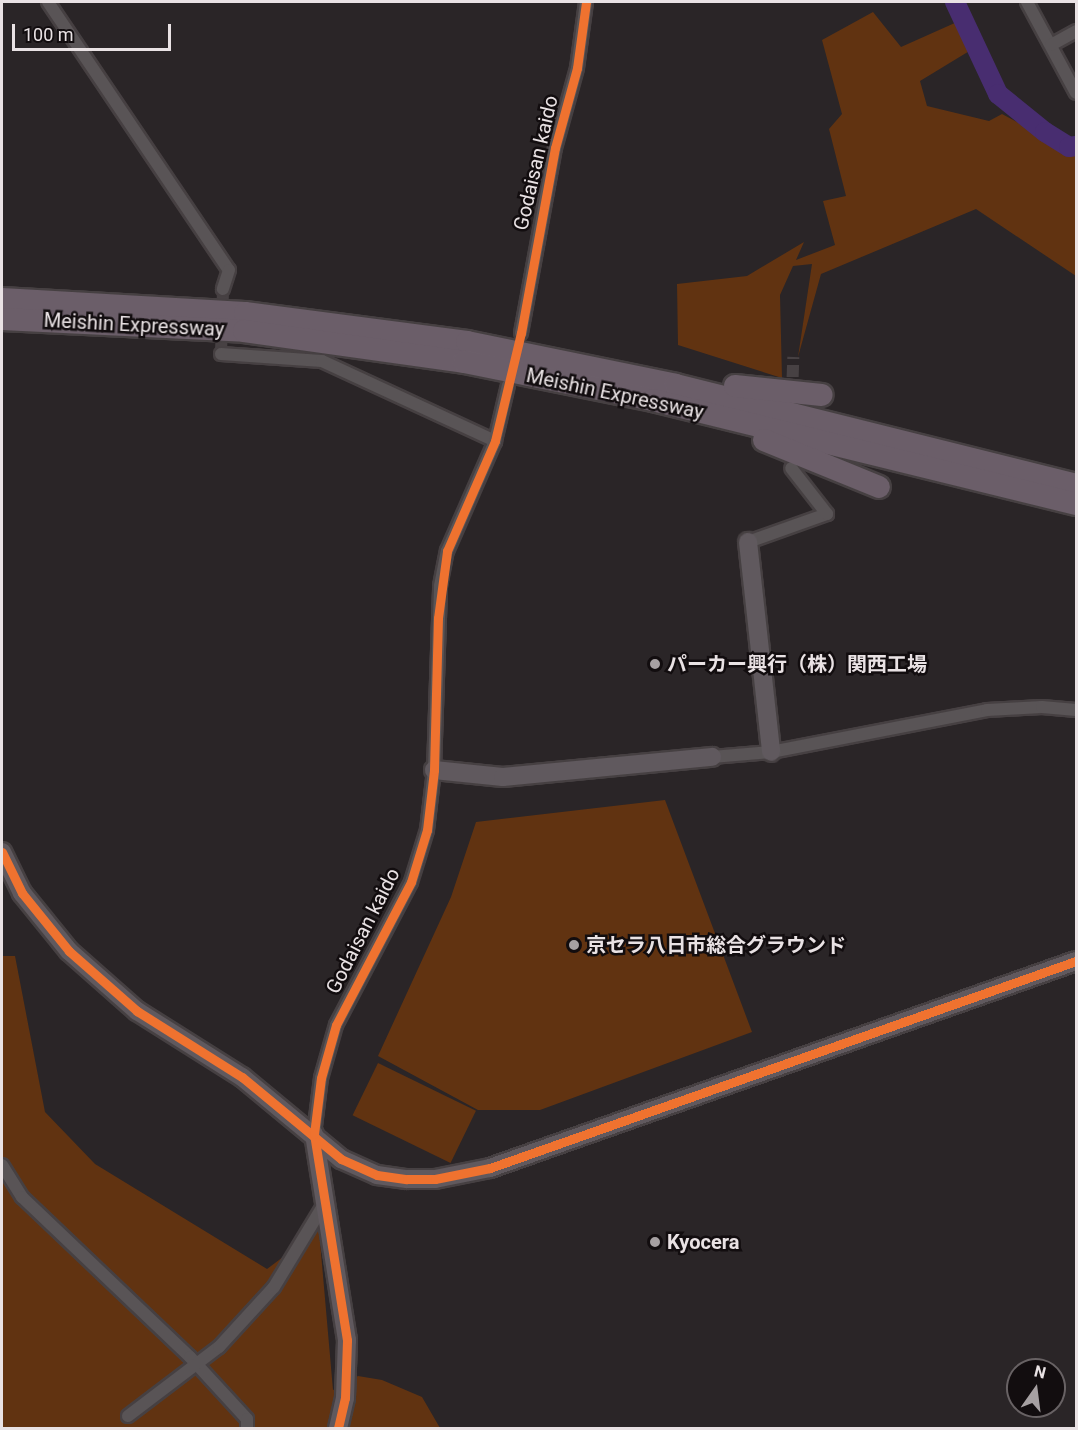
<!DOCTYPE html>
<meta charset="utf-8">
<style>
body{margin:0}
#map{position:relative;width:1078px;height:1430px;overflow:hidden;background:#2a2527;font-family:Roboto,"Noto Sans JP",sans-serif}
div>[style]{position:absolute}
.green>*{inset:0;background:#613311;transform-origin:0 0}
.river>*{height:20px;margin:-10px;padding:0 10px;transform-origin:10px;border-radius:10px;background:#482d70}
.street-tunnel>*{height:12px;margin-top:-6px;transform-origin:0;background:repeating-linear-gradient(90deg,#474143 0 12px,transparent 0 18px)}
.roads{filter:drop-shadow(2px 0 #464042) drop-shadow(-2px 0 #464042) drop-shadow(0 2px #464042) drop-shadow(0 -2px #464042)}
.street>*{height:12px;margin:-6px;padding:0 6px;transform-origin:6px;border-radius:6px;background:#595456}
.secondary>*{height:18px;margin:-9px;padding:0 9px;transform-origin:9px;border-radius:9px;background:#60595e}
.highway>*{height:22px;margin:-11px;padding:0 11px;transform-origin:11px;border-radius:11px;background:#6b5e69}
.cycleway>*{height:9px;margin:-4.5px;padding:0 4.5px;transform-origin:4.5px;border-radius:4.5px;background:#ef722f}
.dots>*{width:16px;height:16px;translate:-50% -50%;box-sizing:border-box;border:3px solid #120d0f;border-radius:50%}
span{translate:-50% -50%;white-space:nowrap;text-align:center;line-height:1.15;-webkit-text-stroke:5px #120d0f;paint-order:stroke}
.street-label{font-size:20px;color:#e9e2e4}
.poi-label{font-size:20px;color:#e9e2e4;font-weight:700}
.left{translate:0 -50%;text-align:left}
.frame{position:absolute;inset:0;border:3px solid #e9e2e4;pointer-events:none}
.north{position:absolute;left:1006px;top:1358px;width:60px;height:60px;box-sizing:border-box;background:#120d0f;border:2px solid #686264;border-radius:50%;rotate:14deg;font-size:16px;font-weight:700;line-height:24px;text-align:center;color:#e9e2e4}
.north::after{content:'';display:block;margin:auto;width:21px;height:27px;background:#a6a0a2;clip-path:polygon(50% 0,100% 100%,50% 72%,0 100%)}
.scale{position:absolute;left:12px;top:24px;width:159px;height:27px;box-sizing:border-box;border:3px solid #e9e2e4;border-top:0;padding-left:8px;font-size:18px;line-height:21px;white-space:nowrap;color:#e9e2e4;-webkit-text-stroke:4px #120d0f;paint-order:stroke}
</style>
<div id="map">
<div class="green">
<i style="clip-path:polygon(873px 12px,901px 47px,957px 22px,971px 50px,920px 81px,927px 106px,989px 121px,1002px 114px,1076px 153px,1076px 276px,976px 209px,821px 274px,798px 357px,812px 264px,793px 266px,780px 295px,782px 378px,678px 345px,677px 284px,747px 276px,804px 242px,796px 260px,835px 245px,823px 201px,846px 196px,829px 129px,842px 114px,822px 40px)"></i>
<i style="clip-path:polygon(665px 800px,752px 1032px,540px 1110px,478px 1110px,378px 1056px,451px 897px,476px 822px)"></i>
<i style="clip-path:polygon(2px 956px,15px 956px,45px 1112px,95px 1164px,267px 1269px,319px 1230px,333px 1390px,358px 1376px,382px 1380px,422px 1397px,440px 1428px,2px 1428px)"></i>
<i style="left:378px;top:1063px;width:109px;height:58px;rotate:26deg"></i>
</div>
<div class="river">
<i style="left:955px;top:2px;width:102px;rotate:64.9deg"></i>
<i style="left:998px;top:94px;width:60px;rotate:39deg"></i>
<i style="left:1045px;top:132px;width:28px;rotate:32deg"></i>
<i style="left:1069px;top:147px;width:7px;rotate:-8deg"></i>
</div>
<div class="street-tunnel">
<i style="left:221px;top:354px;width:65px;rotate:-88.2deg"></i>
<i style="left:792px;top:395px;width:38px;rotate:-88deg"></i>
</div>
<div class="roads">
<div class="street">
<i style="left:48px;top:2px;width:323px;rotate:56deg"></i>
<i style="left:229px;top:270px;width:20px;rotate:108deg"></i>
<i style="left:1027px;top:2px;width:103px;rotate:61.7deg"></i>
<i style="left:1051px;top:45px;width:29px;rotate:-29deg"></i>
<i style="left:521px;top:333px;width:188px;rotate:-79.6deg"></i>
<i style="left:555px;top:148px;width:83px;rotate:-74.6deg"></i>
<i style="left:577px;top:68px;width:67px;rotate:-82.2deg"></i>
<i style="left:221px;top:354px;width:101px;rotate:4deg"></i>
<i style="left:322px;top:361px;width:191px;rotate:24.8deg"></i>
<i style="left:748px;top:542px;width:84px;rotate:-19.5deg"></i>
<i style="left:827px;top:514px;width:58px;rotate:-128deg"></i>
<i style="left:712px;top:757px;width:59px;rotate:-4.8deg"></i>
<i style="left:771px;top:752px;width:220px;rotate:-11deg"></i>
<i style="left:987px;top:710px;width:55px;rotate:-3.1deg"></i>
<i style="left:1042px;top:707px;width:34px;rotate:5deg"></i>
<i style="left:314px;top:1134px;width:56px;rotate:-82.9deg"></i>
<i style="left:321px;top:1078px;width:55px;rotate:-74.2deg"></i>
<i style="left:336px;top:1025px;width:161px;rotate:-62.3deg"></i>
<i style="left:411px;top:882px;width:54px;rotate:-72.9deg"></i>
<i style="left:427px;top:830px;width:60px;rotate:-83.3deg"></i>
<i style="left:434px;top:770px;width:184px;rotate:-88.1deg"></i>
<i style="left:440px;top:586px;width:36px;rotate:-79deg"></i>
<i style="left:447px;top:551px;width:120px;rotate:-66.4deg"></i>
<i style="left:495px;top:441px;width:57px;rotate:-76.9deg"></i>
<i style="left:2px;top:1165px;width:38px;rotate:58deg"></i>
<i style="left:22px;top:1197px;width:232px;rotate:43.6deg"></i>
<i style="left:190px;top:1357px;width:84px;rotate:47.4deg"></i>
<i style="left:247px;top:1419px;width:9px;rotate:90deg"></i>
<i style="left:128px;top:1416px;width:114px;rotate:-37.2deg"></i>
<i style="left:219px;top:1347px;width:81px;rotate:-47.5deg"></i>
<i style="left:274px;top:1287px;width:95px;rotate:-58.8deg"></i>
</div>
<div class="secondary">
<i style="left:748px;top:542px;width:211px;rotate:83.7deg"></i>
<i style="left:434px;top:770px;width:69px;rotate:5.8deg"></i>
<i style="left:503px;top:777px;width:210px;rotate:-5.5deg"></i>
<i style="left:2px;top:852px;width:46px;rotate:64deg"></i>
<i style="left:22px;top:893px;width:75px;rotate:51deg"></i>
<i style="left:69px;top:951px;width:91px;rotate:41.4deg"></i>
<i style="left:137px;top:1011px;width:124px;rotate:32.2deg"></i>
<i style="left:242px;top:1077px;width:129px;rotate:39.6deg"></i>
<i style="left:341px;top:1159px;width:39px;rotate:24deg"></i>
<i style="left:377px;top:1175px;width:30px;rotate:8deg"></i>
<i style="left:407px;top:1179px;width:28px"></i>
<i style="left:435px;top:1179px;width:56px;rotate:-11.3deg"></i>
<i style="left:490px;top:1168px;width:621px;rotate:-19.46deg"></i>
<i style="left:314px;top:1134px;width:209px;rotate:80.9deg"></i>
<i style="left:347px;top:1340px;width:58px;rotate:92deg"></i>
<i style="left:345px;top:1398px;width:31px;rotate:103deg"></i>
</div>
<div class="highway">
<i style="left:2px;top:299px;width:243px;rotate:3.3deg"></i>
<i style="left:245px;top:313px;width:224px;rotate:7.4deg"></i>
<i style="left:467px;top:342px;width:213px;rotate:11.6deg"></i>
<i style="left:676px;top:385px;width:412px;rotate:14deg"></i>
<i style="left:2px;top:319px;width:242px;rotate:2.8deg"></i>
<i style="left:244px;top:331px;width:222px;rotate:8deg"></i>
<i style="left:464px;top:362px;width:193px;rotate:11.4deg"></i>
<i style="left:653px;top:400px;width:436px;rotate:13.8deg"></i>
<i style="left:735px;top:386px;width:87px;rotate:5.9deg"></i>
<i style="left:764px;top:440px;width:124px;rotate:22.2deg"></i>
</div>
</div>
<div class="cycleway">
<i style="left:2px;top:852px;width:46px;rotate:64deg"></i>
<i style="left:22px;top:893px;width:75px;rotate:51deg"></i>
<i style="left:69px;top:951px;width:91px;rotate:41.4deg"></i>
<i style="left:137px;top:1011px;width:124px;rotate:32.2deg"></i>
<i style="left:242px;top:1077px;width:129px;rotate:39.6deg"></i>
<i style="left:341px;top:1159px;width:39px;rotate:24deg"></i>
<i style="left:377px;top:1175px;width:30px;rotate:8deg"></i>
<i style="left:407px;top:1179px;width:28px"></i>
<i style="left:435px;top:1179px;width:56px;rotate:-11.3deg"></i>
<i style="left:490px;top:1168px;width:621px;rotate:-19.46deg"></i>
<i style="left:338px;top:1428px;width:31px;rotate:-77deg"></i>
<i style="left:345px;top:1398px;width:58px;rotate:-88deg"></i>
<i style="left:347px;top:1340px;width:209px;rotate:-99.1deg"></i>
<i style="left:314px;top:1134px;width:56px;rotate:-82.9deg"></i>
<i style="left:321px;top:1078px;width:55px;rotate:-74.2deg"></i>
<i style="left:336px;top:1025px;width:161px;rotate:-62.3deg"></i>
<i style="left:411px;top:882px;width:54px;rotate:-72.9deg"></i>
<i style="left:427px;top:830px;width:60px;rotate:-83.3deg"></i>
<i style="left:434px;top:770px;width:152px;rotate:-88.5deg"></i>
<i style="left:438px;top:618px;width:68px;rotate:-82.3deg"></i>
<i style="left:447px;top:551px;width:120px;rotate:-66.4deg"></i>
<i style="left:495px;top:441px;width:111px;rotate:-76.5deg"></i>
<i style="left:521px;top:333px;width:188px;rotate:-79.6deg"></i>
<i style="left:555px;top:148px;width:83px;rotate:-74.6deg"></i>
<i style="left:577px;top:68px;width:67px;rotate:-82.2deg"></i>
</div>
<div class="dots">
<i style="left:655px;top:664px;background:#a6a0a2"></i>
<i style="left:574px;top:945px;background:#a6a0a2"></i>
<i style="left:655px;top:1242px;background:#a6a0a2"></i>
</div>
<div class="street-label">
<span style="left:536px;top:163px;rotate:-77deg">Godaisan kaido</span>
<span style="left:134px;top:325px;rotate:3deg">Meishin Expressway</span>
<span style="left:615px;top:394px;rotate:12deg">Meishin Expressway</span>
<span style="left:363px;top:931px;rotate:-63deg">Godaisan kaido</span>
</div>
<div class="poi-label">
<span class="left" style="left:667px;top:664px">パーカー興行（株）関西工場</span>
<span class="left" style="left:586px;top:945px">京セラ八日市総合グラウンド</span>
<span class="left" style="left:667px;top:1242px">Kyocera</span>
</div>
<div class="frame"></div>
<div class="north">N</div>
<div class="scale">100 m</div>
</div>
